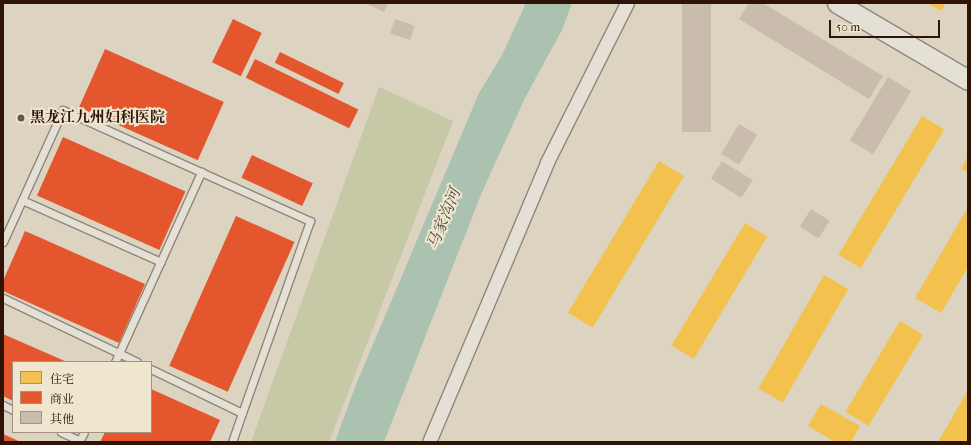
<!DOCTYPE html>
<meta charset="utf-8">
<style>
body{margin:0}
#map{position:relative;width:971px;height:445px;overflow:hidden;background:#dcd4c1;font-family:"IM FELL French Canon","Noto Serif SC",serif}
div>[style]{position:absolute}
.green>*{inset:0;background:#c6c8a6}
.water>*{inset:0;background:#acc2b0}
.homes>*{inset:0;background:#f2c14e;transform-origin:0 0}
.shops>*{inset:0;background:#e4572e;transform-origin:0 0}
.building>*{inset:0;background:#c9bcac;transform-origin:0 0}
.roads{filter:drop-shadow(1px 0 #8e867a) drop-shadow(-1px 0 #8e867a) drop-shadow(0 1px #8e867a) drop-shadow(0 -1px #8e867a)}
.lane>*{height:7px;margin:-3.5px;padding:0 3.5px;transform-origin:3.5px;border-radius:3.5px;background:#e4e0d6}
.street>*{height:13px;margin:-6.5px;padding:0 6.5px;transform-origin:6.5px;border-radius:6.5px;background:#e4e0d6}
.secondary>*{height:19px;margin:-9.5px;padding:0 9.5px;transform-origin:9.5px;border-radius:9.5px;background:#e4e0d6}
.dots>*{width:11px;height:11px;translate:-50% -50%;box-sizing:border-box;border:2px solid #efe6d0;border-radius:50%}
span{translate:-50% -50%;white-space:nowrap;text-align:center;line-height:1.15;-webkit-text-stroke:4px #efe6d0;paint-order:stroke}
.poi-label{font-size:15px;color:#2e1306;font-weight:700}
.left{translate:0 -50%;text-align:left}
.water-label{font-size:16px;color:#534e3f;font-style:italic}
.frame{position:absolute;inset:0;border:4px solid #2e1306;pointer-events:none}
.legend{position:absolute;left:12px;top:361px;width:140px;height:72px;box-sizing:border-box;background:#efe6d0;border:1px solid #a2927f;margin:0;padding:5px 7px;list-style:none;font-size:12px;color:#2e1306}
.legend li{display:flex;align-items:center;gap:8px;height:20px}
.legend b{width:20px;border:1px solid #a2927f}
.scale{position:absolute;left:829px;top:20px;width:111px;height:18px;box-sizing:border-box;border:2px solid #2e1306;border-top:0;padding-left:5px;font-size:12px;line-height:14px;white-space:nowrap;color:#2e1306;-webkit-text-stroke:3px #efe6d0;paint-order:stroke}
</style>
<div id="map">
<div class="green">
<i style="clip-path:polygon(379px 87px,453px 121px,329px 442px,251px 442px)"></i>
</div>
<div class="water">
<i style="clip-path:polygon(526px 3px,572px 3px,562px 30px,525px 98px,482px 192px,384px 442px,335px 442px,355px 387px,479px 93px,502px 55px)"></i>
</div>
<div class="homes">
<i style="clip-path:polygon(928px 3px,946px 3px,941px 11px)"></i>
<i style="left:922px;top:116px;width:26px;height:162px;rotate:31deg"></i>
<i style="clip-path:polygon(968px 156px,968px 173px,961px 169px)"></i>
<i style="left:659px;top:161px;width:29px;height:177px;rotate:31deg"></i>
<i style="clip-path:polygon(968px 207px,968px 267px,941px 313px,915px 298px)"></i>
<i style="left:745px;top:223px;width:26px;height:143px;rotate:31deg"></i>
<i style="left:824px;top:275px;width:28px;height:131px;rotate:30deg"></i>
<i style="left:900px;top:321px;width:27px;height:106px;rotate:31deg"></i>
<i style="clip-path:polygon(968px 390px,968px 442px,938px 442px)"></i>
<i style="clip-path:polygon(821px 404px,860px 426px,851px 442px,835px 442px,808px 426px)"></i>
</div>
<div class="shops">
<i style="left:233px;top:19px;width:32px;height:48px;rotate:26deg"></i>
<i style="left:105px;top:49px;width:130px;height:64px;rotate:24deg"></i>
<i style="left:280px;top:52px;width:71px;height:12px;rotate:26deg"></i>
<i style="left:255px;top:59px;width:115px;height:21px;rotate:26deg"></i>
<i style="left:63px;top:137px;width:134px;height:64px;rotate:24deg"></i>
<i style="left:252px;top:155px;width:67px;height:25px;rotate:25deg"></i>
<i style="left:236px;top:216px;width:64px;height:164px;rotate:24deg"></i>
<i style="clip-path:polygon(25px 231px,145px 284px,119px 343px,3px 291px,3px 281px)"></i>
<i style="clip-path:polygon(3px 334px,67px 362px,13px 362px,13px 401px,3px 396px)"></i>
<i style="clip-path:polygon(151px 389px,220px 420px,210px 442px,100px 442px,105px 432px,151px 432px)"></i>
<i style="clip-path:polygon(3px 434px,21px 442px,3px 442px)"></i>
</div>
<div class="building">
<i style="clip-path:polygon(365px 3px,389px 3px,384px 12px)"></i>
<i style="left:682px;top:3px;width:29px;height:129px"></i>
<i style="clip-path:polygon(749px 3px,763px 3px,883px 76px,869px 99px,739px 19px)"></i>
<i style="left:395px;top:19px;width:21px;height:15px;rotate:19deg"></i>
<i style="left:888px;top:77px;width:27px;height:74px;rotate:31deg"></i>
<i style="left:739px;top:124px;width:21px;height:35px;rotate:31deg"></i>
<i style="left:722px;top:161px;width:36px;height:21px;rotate:32deg"></i>
<i style="left:811px;top:209px;width:22px;height:21px;rotate:32deg"></i>
</div>
<div class="roads">
<div class="lane">
<i style="left:22px;top:200px;width:152px;rotate:24deg"></i>
<i style="left:3px;top:242px;width:145px;rotate:-65.6deg"></i>
<i style="left:63px;top:110px;width:271px;rotate:24.2deg"></i>
<i style="left:310px;top:221px;width:204px;rotate:109.5deg"></i>
<i style="left:242px;top:413px;width:101px;rotate:-154.2deg"></i>
<i style="left:3px;top:298px;width:148px;rotate:25.5deg"></i>
<i style="left:115px;top:362px;width:209px;rotate:-65.6deg"></i>
<i style="left:3px;top:405px;width:11px;rotate:27deg"></i>
<i style="left:61px;top:432px;width:21px;rotate:25deg"></i>
<i style="left:79px;top:442px;width:11px;rotate:-63deg"></i>
<i style="left:232px;top:442px;width:31px;rotate:-71deg"></i>
</div>
<div class="street">
<i style="left:429px;top:442px;width:304px;rotate:-67.1deg"></i>
<i style="left:547px;top:162px;width:178px;rotate:-63.3deg"></i>
</div>
<div class="secondary">
<i style="left:837px;top:3px;width:152px;rotate:30.4deg"></i>
</div>
</div>
<div class="dots">
<i style="left:21px;top:118px;background:#6b5747"></i>
</div>
<div class="poi-label">
<span class="left" style="left:30px;top:118px">黑龙江九州妇科医院</span>
</div>
<div class="water-label">
<span style="left:444px;top:219px;rotate:-68deg">马家沟河</span>
</div>
<div class="frame"></div>
<ul class="legend">
<li><b style="height:11px;background:#f2c14e"></b>住宅</li>
<li><b style="height:11px;background:#e4572e"></b>商业</li>
<li><b style="height:11px;background:#c9bcac"></b>其他</li>
</ul>
<div class="scale">50 m</div>
</div>
